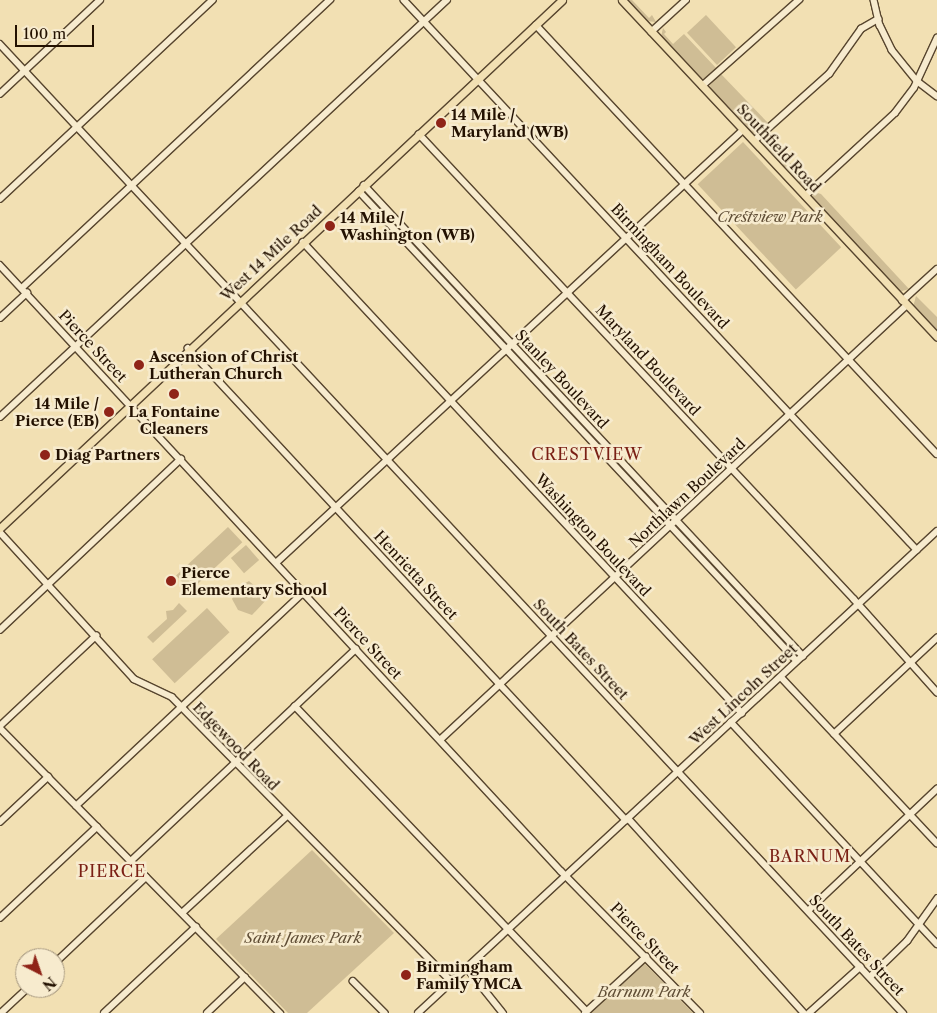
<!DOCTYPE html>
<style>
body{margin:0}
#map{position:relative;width:937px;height:1013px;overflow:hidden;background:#f2e0b3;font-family:"Libre Caslon Text",serif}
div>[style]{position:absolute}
.green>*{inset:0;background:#cfbd95;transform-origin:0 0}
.roads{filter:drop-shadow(1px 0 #57452e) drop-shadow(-1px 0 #57452e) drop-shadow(0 1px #57452e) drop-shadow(0 -1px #57452e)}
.minor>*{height:5.5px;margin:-2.75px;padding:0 2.75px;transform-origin:2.75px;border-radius:2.75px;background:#f7ebce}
.major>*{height:7px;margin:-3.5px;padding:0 3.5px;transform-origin:3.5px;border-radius:3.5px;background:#f2e0b3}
.dots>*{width:14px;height:14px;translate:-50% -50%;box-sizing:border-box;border:2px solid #f7ebce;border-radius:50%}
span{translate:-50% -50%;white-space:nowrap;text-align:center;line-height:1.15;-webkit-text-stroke:5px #f7ebce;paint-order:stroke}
.poi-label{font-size:15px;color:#231101;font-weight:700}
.left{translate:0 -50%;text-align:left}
.right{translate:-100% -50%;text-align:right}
.street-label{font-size:15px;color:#231101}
.park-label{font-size:15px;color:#5f4d35;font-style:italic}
.neighbourhood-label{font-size:16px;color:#7a1f14;letter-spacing:1px}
.north{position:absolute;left:15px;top:948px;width:50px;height:50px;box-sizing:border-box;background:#f7ebce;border:1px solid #a2947c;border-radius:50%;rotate:139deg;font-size:14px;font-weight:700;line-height:20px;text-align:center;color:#231101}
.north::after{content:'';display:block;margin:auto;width:18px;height:22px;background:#8f2418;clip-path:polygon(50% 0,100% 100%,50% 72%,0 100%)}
.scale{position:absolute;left:15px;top:25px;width:79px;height:22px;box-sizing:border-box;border:2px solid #231101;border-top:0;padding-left:6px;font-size:15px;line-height:18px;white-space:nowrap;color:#231101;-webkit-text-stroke:4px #f7ebce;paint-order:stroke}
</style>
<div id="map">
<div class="green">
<i style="clip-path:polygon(628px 0,632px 0,649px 18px,652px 15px,656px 22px,646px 21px)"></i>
<i style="left:706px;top:15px;width:44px;height:26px;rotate:47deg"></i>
<i style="clip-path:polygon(663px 28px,666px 32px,664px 34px,673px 44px,684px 34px,717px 69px,705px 79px,698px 78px,661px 37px)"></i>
<i style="clip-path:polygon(720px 73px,769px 124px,757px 134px,750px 133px,711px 92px,710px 85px)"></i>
<i style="clip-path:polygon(763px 137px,769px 138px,811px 187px,801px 188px,762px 147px)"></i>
<i style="left:743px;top:142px;width:144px;height:62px;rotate:47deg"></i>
<i style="clip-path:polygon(814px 192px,821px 194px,909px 289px,899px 292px,812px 199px)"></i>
<i style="clip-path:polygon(916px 296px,937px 317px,937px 333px,913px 307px)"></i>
<i style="left:228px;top:527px;width:21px;height:71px;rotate:47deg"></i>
<i style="left:246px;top:545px;width:20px;height:20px;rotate:49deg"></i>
<i style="clip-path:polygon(249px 581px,268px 598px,252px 615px,238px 610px,232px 599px,238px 587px)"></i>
<i style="clip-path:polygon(179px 603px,187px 611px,153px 643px,147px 637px,167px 619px,166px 611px,173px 610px)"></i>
<i style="left:207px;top:608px;width:33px;height:75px;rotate:47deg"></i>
<i style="clip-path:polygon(312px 850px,394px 933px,307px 1013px,288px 1013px,216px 939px)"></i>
<i style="clip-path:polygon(645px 964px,693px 1013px,590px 1013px,642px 965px)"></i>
</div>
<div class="roads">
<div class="minor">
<i style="left:404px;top:0;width:752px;rotate:46.99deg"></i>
<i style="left:874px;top:0;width:26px;rotate:77deg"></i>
<i style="left:880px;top:25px;width:28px;rotate:64deg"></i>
<i style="left:892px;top:50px;width:40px;rotate:51deg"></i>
<i style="left:917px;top:81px;width:25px;rotate:37deg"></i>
<i style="left:536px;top:25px;width:587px;rotate:46.93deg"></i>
<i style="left:651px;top:32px;width:47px;rotate:-42.4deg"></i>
<i style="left:0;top:44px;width:1325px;rotate:47.02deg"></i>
<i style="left:702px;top:86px;width:130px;rotate:-41.6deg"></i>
<i style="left:0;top:94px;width:137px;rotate:-43.2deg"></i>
<i style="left:419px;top:134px;width:637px;rotate:46.91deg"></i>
<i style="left:854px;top:599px;width:125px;rotate:48.3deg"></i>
<i style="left:754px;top:141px;width:101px;rotate:-41.8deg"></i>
<i style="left:829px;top:74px;width:55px;rotate:-54.6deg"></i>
<i style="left:861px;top:29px;width:20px;rotate:-30deg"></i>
<i style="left:364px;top:185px;width:644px;rotate:47.01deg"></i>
<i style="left:359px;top:191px;width:642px;rotate:47.02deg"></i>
<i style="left:805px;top:196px;width:122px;rotate:-42.7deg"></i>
<i style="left:895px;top:113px;width:31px;rotate:-53deg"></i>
<i style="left:914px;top:88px;width:55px;rotate:-65.3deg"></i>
<i style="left:0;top:199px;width:291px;rotate:-43.1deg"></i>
<i style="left:303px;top:242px;width:644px;rotate:47.01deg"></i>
<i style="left:0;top:265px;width:826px;rotate:47.21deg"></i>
<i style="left:561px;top:871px;width:199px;rotate:45.6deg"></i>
<i style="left:22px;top:288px;width:422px;rotate:-43.1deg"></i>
<i style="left:902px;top:301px;width:47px;rotate:-42.4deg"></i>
<i style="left:0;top:318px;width:37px;rotate:-43deg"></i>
<i style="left:188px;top:348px;width:644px;rotate:47.14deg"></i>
<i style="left:0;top:417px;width:611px;rotate:-43.01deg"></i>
<i style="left:0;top:532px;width:199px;rotate:47.6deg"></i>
<i style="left:134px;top:679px;width:42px;rotate:25.3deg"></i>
<i style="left:172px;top:697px;width:400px;rotate:45.5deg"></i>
<i style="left:277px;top:562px;width:635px;rotate:-42.83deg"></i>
<i style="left:0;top:630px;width:249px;rotate:-43.4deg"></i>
<i style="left:781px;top:677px;width:228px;rotate:46.8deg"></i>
<i style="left:295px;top:706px;width:422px;rotate:46.3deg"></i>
<i style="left:731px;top:722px;width:303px;rotate:47.1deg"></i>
<i style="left:0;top:726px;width:132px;rotate:-43.2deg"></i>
<i style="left:0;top:728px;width:400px;rotate:45.5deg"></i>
<i style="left:834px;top:734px;width:141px;rotate:-43deg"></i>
<i style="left:440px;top:740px;width:638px;rotate:-42.97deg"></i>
<i style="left:76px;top:806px;width:313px;rotate:-43.2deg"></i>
<i style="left:628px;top:818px;width:263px;rotate:47.9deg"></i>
<i style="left:0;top:822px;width:66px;rotate:-43.2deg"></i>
<i style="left:131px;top:861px;width:309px;rotate:-43.3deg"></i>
<i style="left:808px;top:911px;width:178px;rotate:-43.4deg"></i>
<i style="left:182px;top:913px;width:143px;rotate:-42.7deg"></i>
<i style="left:0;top:918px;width:133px;rotate:-43.2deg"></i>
<i style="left:55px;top:963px;width:125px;rotate:-43.4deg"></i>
<i style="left:467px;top:968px;width:58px;rotate:51.3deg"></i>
<i style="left:870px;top:977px;width:52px;rotate:-44.2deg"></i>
<i style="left:907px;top:941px;width:52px;rotate:-54.5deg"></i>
<i style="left:353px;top:981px;width:45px;rotate:45deg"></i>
<i style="left:1px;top:1013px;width:37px;rotate:-43deg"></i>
<i style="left:104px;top:1013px;width:126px;rotate:-43.1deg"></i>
<i style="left:207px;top:1013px;width:52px;rotate:-43.5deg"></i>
<i style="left:418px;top:1013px;width:708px;rotate:-42.88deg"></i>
<i style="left:585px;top:1013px;width:83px;rotate:-42.6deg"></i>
<i style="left:809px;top:1013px;width:69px;rotate:-42deg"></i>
</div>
<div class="major">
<i style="left:622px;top:0;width:461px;rotate:46.9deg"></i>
<i style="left:0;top:528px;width:771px;rotate:-43.21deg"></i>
</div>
</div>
<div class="dots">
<i style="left:441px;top:123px;background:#8f2418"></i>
<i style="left:330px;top:226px;background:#8f2418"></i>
<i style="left:139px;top:365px;background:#8f2418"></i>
<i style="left:174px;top:394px;background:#8f2418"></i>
<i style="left:109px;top:412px;background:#8f2418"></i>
<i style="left:45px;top:455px;background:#8f2418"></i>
<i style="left:171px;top:581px;background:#8f2418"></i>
<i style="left:406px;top:975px;background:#8f2418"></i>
</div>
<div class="poi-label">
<span class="left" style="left:451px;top:123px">14 Mile /<br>Maryland (WB)</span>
<span class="left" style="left:340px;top:226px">14 Mile /<br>Washington (WB)</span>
<span class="left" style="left:149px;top:365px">Ascension of Christ<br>Lutheran Church</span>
<span class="right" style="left:99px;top:412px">14 Mile /<br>Pierce (EB)</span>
<span style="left:174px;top:420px">La Fontaine<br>Cleaners</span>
<span class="left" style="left:55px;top:455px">Diag Partners</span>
<span class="left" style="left:181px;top:581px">Pierce<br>Elementary School</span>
<span class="left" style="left:416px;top:975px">Birmingham<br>Family YMCA</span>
</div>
<div class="street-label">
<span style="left:779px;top:148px;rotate:47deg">Southfield Road</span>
<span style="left:271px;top:253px;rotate:-43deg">West 14 Mile Road</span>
<span style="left:670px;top:266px;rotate:47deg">Birmingham Boulevard</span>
<span style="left:93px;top:346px;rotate:47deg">Pierce Street</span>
<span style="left:648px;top:360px;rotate:47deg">Maryland Boulevard</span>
<span style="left:562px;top:379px;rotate:47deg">Stanley Boulevard</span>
<span style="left:687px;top:493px;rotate:-43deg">Northlawn Boulevard</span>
<span style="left:593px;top:535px;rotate:47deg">Washington Boulevard</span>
<span style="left:416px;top:575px;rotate:47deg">Henrietta Street</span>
<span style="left:368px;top:643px;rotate:47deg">Pierce Street</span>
<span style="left:581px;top:649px;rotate:47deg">South Bates Street</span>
<span style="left:743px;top:694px;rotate:-43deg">West Lincoln Street</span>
<span style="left:236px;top:746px;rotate:46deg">Edgewood Road</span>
<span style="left:645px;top:938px;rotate:46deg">Pierce Street</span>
<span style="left:857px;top:945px;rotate:47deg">South Bates Street</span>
</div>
<div class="park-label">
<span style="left:770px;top:217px">Crestview Park</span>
<span style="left:303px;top:938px">Saint James Park</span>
<span style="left:644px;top:992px">Barnum Park</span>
</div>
<div class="neighbourhood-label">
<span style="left:587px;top:454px">CRESTVIEW</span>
<span style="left:810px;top:856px">BARNUM</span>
<span style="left:112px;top:871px">PIERCE</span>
</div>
<div class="north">N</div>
<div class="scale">100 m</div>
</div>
